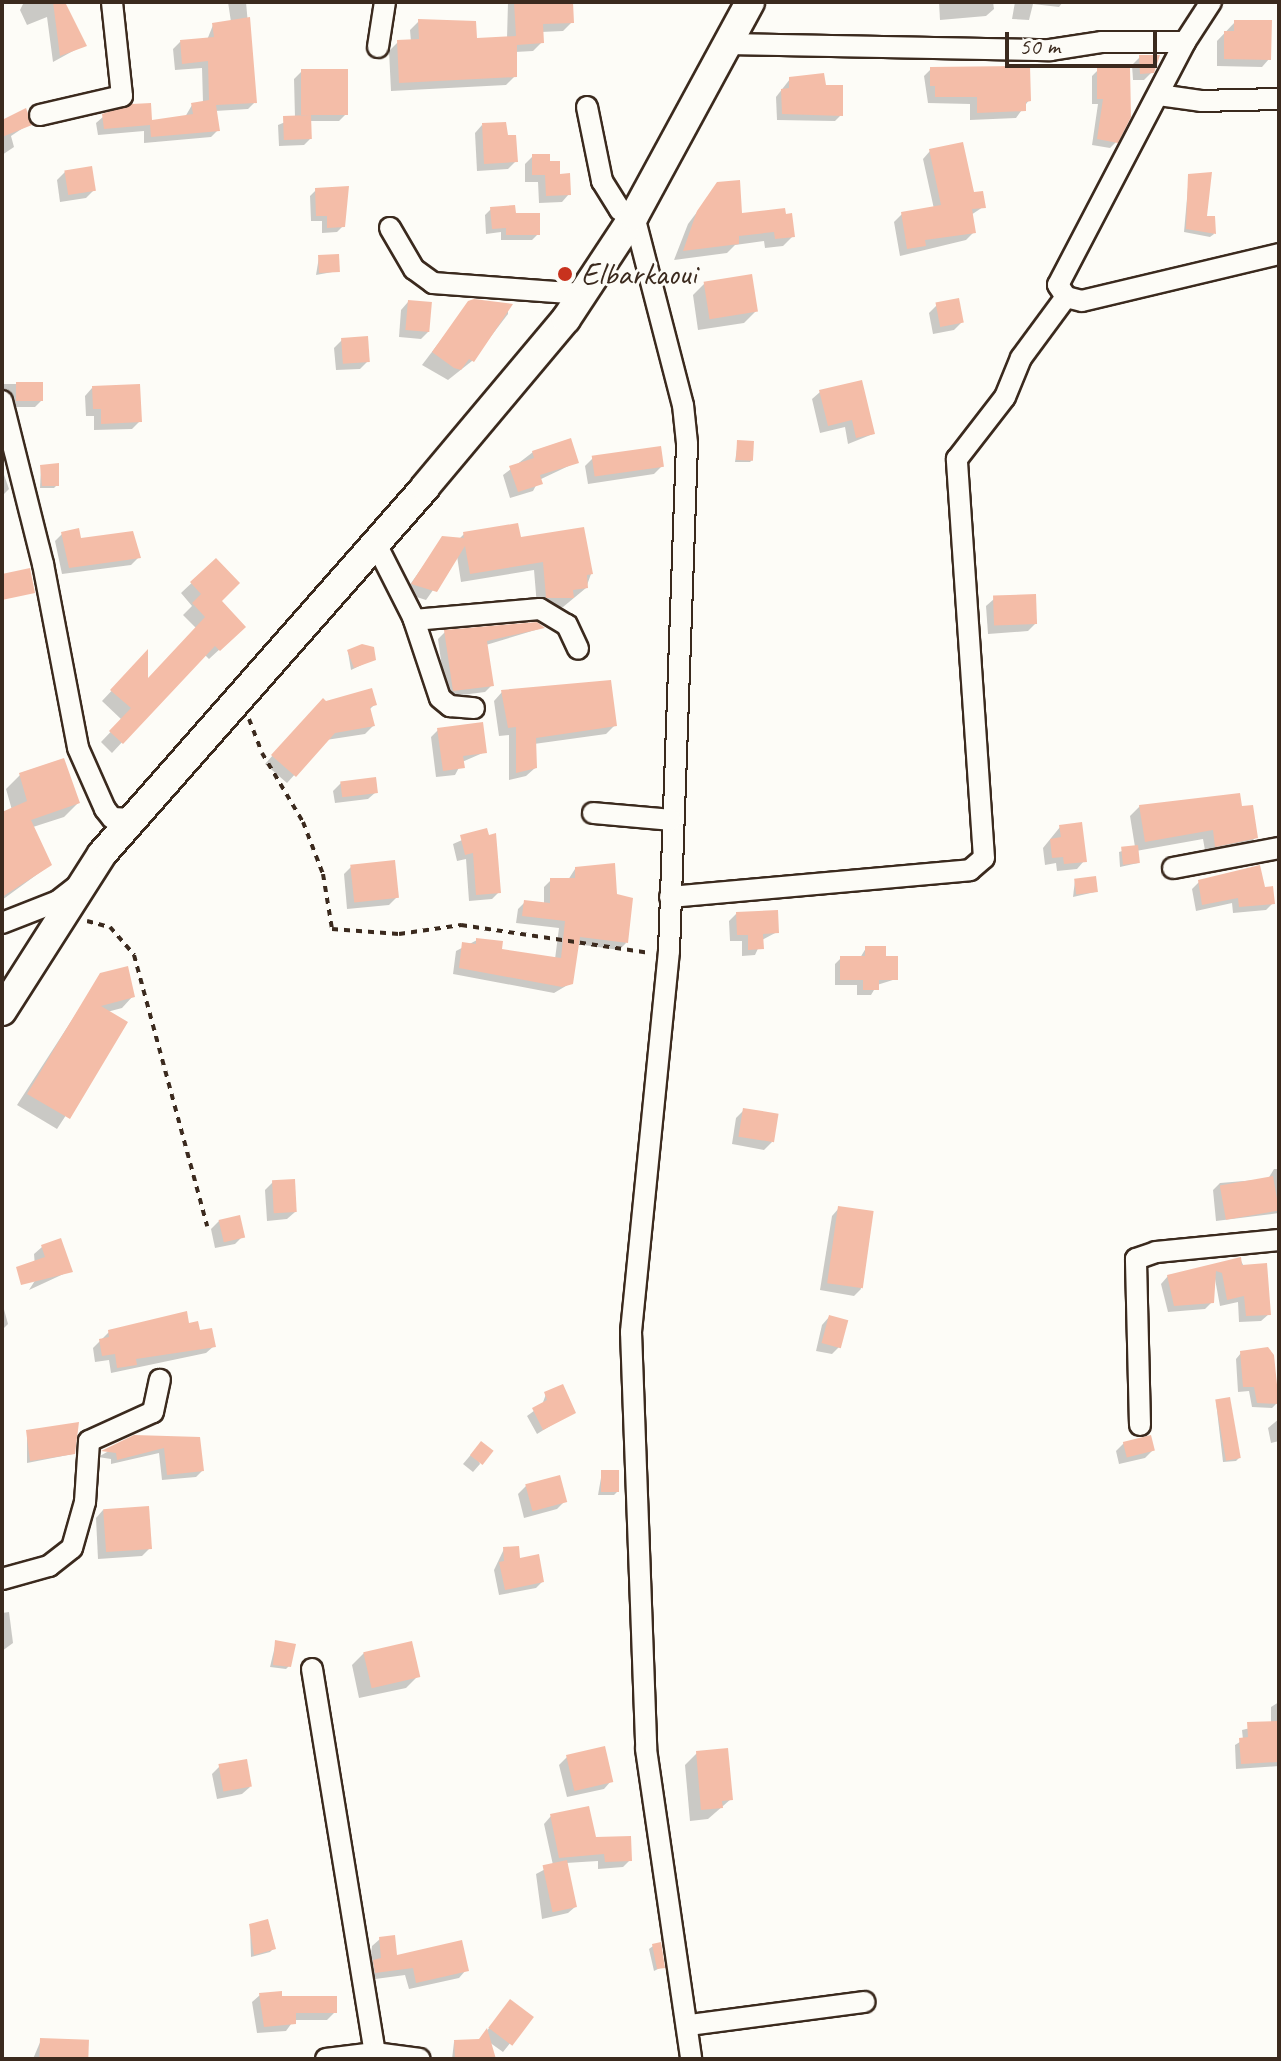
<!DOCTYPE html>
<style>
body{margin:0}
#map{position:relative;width:1281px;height:2061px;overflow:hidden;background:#fdfcf7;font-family:Caveat,sans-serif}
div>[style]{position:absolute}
.shadow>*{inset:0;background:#0003}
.building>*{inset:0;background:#f4bda8;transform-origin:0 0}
.path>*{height:4px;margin-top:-2px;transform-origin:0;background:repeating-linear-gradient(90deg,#3b2a1e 0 6px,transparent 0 12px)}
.roads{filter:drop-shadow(2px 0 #3b2a1e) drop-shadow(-2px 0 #3b2a1e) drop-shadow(0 2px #3b2a1e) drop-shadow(0 -2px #3b2a1e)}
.street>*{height:20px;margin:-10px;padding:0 10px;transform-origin:10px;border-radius:10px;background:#fdfcf7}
.secondary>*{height:28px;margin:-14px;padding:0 14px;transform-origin:14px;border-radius:14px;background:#fdfcf7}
.dots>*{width:22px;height:22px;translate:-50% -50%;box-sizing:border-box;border:4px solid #fdfcf7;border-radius:50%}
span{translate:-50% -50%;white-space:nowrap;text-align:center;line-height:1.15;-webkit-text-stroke:6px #fdfcf7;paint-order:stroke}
.poi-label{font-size:32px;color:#3b2a1e}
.left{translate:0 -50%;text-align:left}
.frame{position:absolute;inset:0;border:4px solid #3b2a1e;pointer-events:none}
.scale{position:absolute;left:1005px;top:32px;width:152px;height:36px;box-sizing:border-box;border:4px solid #3b2a1e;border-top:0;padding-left:10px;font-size:24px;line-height:28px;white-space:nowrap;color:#3b2a1e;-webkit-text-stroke:6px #fdfcf7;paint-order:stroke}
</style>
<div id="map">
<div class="shadow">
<i style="clip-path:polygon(24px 2px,62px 2px,84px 45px,53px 62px,47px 17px,27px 25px,20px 10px)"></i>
<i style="clip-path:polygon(228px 2px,246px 2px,255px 102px,248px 109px,215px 111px,218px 130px,211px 137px,144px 143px,144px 131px,98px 135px,96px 123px,104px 116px,150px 122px,185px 117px,192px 105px,203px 103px,202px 68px,175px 70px,173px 49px,180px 42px,207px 40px,213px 25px,231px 22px)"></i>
<i style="clip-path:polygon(508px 2px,570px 2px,572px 22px,563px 31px,541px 32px,542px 42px,533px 51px,515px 52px,515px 76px,506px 85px,391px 91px,389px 51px,398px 42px,411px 42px,410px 30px,419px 21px,475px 40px,507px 38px)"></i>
<i style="clip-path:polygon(939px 2px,993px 2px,994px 9px,986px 16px,940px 20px)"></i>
<i style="clip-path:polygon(1015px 2px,1033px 3px,1063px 2px,1059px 7px,1033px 4px,1029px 20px,1012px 19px)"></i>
<i style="clip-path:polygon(1235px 22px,1269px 59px,1262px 67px,1217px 66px,1217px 41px)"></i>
<i style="clip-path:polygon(1140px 57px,1152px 72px,1144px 80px,1133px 80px,1132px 65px)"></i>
<i style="clip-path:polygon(931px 69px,1029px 100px,1016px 118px,970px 120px,970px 104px,928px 103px,924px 76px)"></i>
<i style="clip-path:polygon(1098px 70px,1116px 142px,1110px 148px,1092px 145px,1098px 104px,1092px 104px,1092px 76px)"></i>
<i style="clip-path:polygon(301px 72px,346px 114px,339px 121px,309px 121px,310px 139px,304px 145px,279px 146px,278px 125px,295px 118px,294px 79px)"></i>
<i style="clip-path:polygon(790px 79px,824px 87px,841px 115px,835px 121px,777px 120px,776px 97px)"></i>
<i style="clip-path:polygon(2px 122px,29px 124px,11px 136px,14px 147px,2px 155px)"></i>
<i style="clip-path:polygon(482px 125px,516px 161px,508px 169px,477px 171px,475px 133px)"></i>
<i style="clip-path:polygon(930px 151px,983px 207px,971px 215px,974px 232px,966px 240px,900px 256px,894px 222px,902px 214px,934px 209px,923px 159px)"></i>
<i style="clip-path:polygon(533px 156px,558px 176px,569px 194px,562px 202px,539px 203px,538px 182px,525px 182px,525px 164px)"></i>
<i style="clip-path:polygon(65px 172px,94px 190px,86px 198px,60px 202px,57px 180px)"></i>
<i style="clip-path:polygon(1189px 176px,1214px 234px,1210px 237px,1184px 232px)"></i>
<i style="clip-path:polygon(718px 184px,740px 216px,793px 236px,783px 246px,765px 248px,764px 241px,735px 245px,727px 253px,674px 260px,688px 224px)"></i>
<i style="clip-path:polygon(316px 190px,343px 226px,337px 232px,322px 233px,322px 221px,311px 221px,310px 196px)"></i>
<i style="clip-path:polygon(491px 209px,514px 215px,538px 234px,532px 240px,501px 240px,501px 232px,486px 234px,485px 215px)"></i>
<i style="clip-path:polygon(319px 257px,338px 271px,316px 275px)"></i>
<i style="clip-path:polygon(705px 283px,756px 311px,744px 323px,698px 330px,693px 295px)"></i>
<i style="clip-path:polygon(408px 302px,429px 331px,421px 339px,399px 337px,401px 310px)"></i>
<i style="clip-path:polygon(469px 303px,508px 304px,508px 314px,472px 361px,448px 380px,422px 365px)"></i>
<i style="clip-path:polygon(937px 305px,962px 322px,954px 330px,933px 334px,929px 313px)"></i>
<i style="clip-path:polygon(342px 340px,368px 361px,360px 369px,336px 370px,334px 348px)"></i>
<i style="clip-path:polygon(2px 384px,41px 384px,41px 401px,35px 407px,10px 407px)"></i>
<i style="clip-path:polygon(92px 388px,140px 421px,132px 429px,94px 430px,94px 416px,86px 416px,85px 396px)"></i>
<i style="clip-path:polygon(820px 392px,873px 434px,848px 444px,845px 427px,820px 433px,812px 399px)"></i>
<i style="clip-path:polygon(738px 442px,753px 459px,750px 462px,735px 462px)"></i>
<i style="clip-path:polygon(533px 452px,577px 462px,539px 480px,533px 491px,510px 498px,503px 475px)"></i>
<i style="clip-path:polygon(593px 458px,662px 466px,654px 474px,588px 484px,585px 466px)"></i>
<i style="clip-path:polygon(41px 467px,57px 485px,54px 488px,40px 488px)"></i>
<i style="clip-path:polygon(2px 469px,9px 489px,2px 496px)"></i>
<i style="clip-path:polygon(62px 534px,80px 540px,138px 558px,131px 565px,62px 574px,55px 541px)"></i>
<i style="clip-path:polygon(464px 534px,519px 539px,591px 574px,586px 588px,563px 607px,537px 606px,534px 570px,461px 582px,457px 556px,426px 600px,404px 593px,443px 538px,459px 539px)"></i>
<i style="clip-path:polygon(216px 560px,219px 601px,233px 637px,209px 659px,204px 654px,112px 753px,101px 742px,122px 720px,102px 701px,146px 654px,146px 682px,196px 628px,183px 615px,192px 606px,181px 593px)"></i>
<i style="clip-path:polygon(994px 599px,1035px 624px,1028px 631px,988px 634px,986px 606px)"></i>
<i style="clip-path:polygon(542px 628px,486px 645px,492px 685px,485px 692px,446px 697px,438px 639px,445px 632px)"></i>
<i style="clip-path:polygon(348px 652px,374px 659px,351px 670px)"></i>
<i style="clip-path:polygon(502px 692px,615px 725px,606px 734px,534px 744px,535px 768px,526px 776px,509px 780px,509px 735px,499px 736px,494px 701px)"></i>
<i style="clip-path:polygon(326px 703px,375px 704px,369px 710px,373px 726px,365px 734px,326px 740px,287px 783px,265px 764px,315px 708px)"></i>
<i style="clip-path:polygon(438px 730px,485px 752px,462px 762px,455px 775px,436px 777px,431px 737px)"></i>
<i style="clip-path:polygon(20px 775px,78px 803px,64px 817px,33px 827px,50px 865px,2px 900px,2px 814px,12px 810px,6px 789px)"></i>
<i style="clip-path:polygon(341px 783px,376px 792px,368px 799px,335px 803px,333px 791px)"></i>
<i style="clip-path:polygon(1140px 806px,1240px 809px,1256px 837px,1246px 847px,1206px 856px,1203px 839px,1136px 851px,1138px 863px,1120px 867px,1119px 852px,1135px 847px,1130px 816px)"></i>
<i style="clip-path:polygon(1060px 827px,1084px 861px,1077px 869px,1057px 871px,1056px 863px,1045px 865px,1043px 848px)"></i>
<i style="clip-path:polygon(485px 830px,499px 892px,492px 899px,469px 901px,466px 859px,457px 861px,453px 844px)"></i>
<i style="clip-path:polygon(351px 867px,397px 897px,389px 905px,347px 909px,344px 874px)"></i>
<i style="clip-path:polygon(575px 869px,626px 943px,619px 950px,577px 944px,571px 983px,554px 993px,453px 974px,456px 951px,477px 940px,500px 951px,555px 959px,559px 928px,516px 923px,518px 909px,525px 902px,544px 905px,544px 887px,551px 880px,568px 880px)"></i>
<i style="clip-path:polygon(1075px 880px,1095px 892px,1073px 897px)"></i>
<i style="clip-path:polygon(1199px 882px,1264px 889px,1273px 903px,1266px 910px,1233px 913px,1232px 903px,1196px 911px,1192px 889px)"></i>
<i style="clip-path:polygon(736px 914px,777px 932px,762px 940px,755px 955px,742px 956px,742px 941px,730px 941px,729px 921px)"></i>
<i style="clip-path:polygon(866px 948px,884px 958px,896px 979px,877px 985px,871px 995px,857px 995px,857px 985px,835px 985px,835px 964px,841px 958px,860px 958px)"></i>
<i style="clip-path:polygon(101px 975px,133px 996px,122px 1008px,107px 1012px,126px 1023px,57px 1129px,17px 1105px)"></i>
<i style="clip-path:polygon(744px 1110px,772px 1142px,764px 1150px,732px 1144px,736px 1118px)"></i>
<i style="clip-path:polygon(1274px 1169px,1279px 1169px,1279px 1213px,1216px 1221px,1213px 1190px,1220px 1183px,1268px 1179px)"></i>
<i style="clip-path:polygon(273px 1182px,295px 1212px,287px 1219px,267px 1221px,265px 1190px)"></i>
<i style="clip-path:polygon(839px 1208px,861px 1289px,854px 1296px,820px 1290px,832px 1216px)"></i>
<i style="clip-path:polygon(219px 1221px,243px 1236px,235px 1244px,215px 1248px,211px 1229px)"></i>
<i style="clip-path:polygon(42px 1247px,70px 1271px,29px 1290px,36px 1279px,34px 1254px)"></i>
<i style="clip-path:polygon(1240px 1259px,1269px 1314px,1261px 1321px,1239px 1322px,1238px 1302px,1220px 1306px,1215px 1279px,1212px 1302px,1205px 1309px,1168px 1312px,1161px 1284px,1168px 1276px)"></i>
<i style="clip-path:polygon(2px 1302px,8px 1324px,2px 1330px)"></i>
<i style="clip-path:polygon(829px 1317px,839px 1347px,832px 1354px,816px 1351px,822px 1325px)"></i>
<i style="clip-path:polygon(187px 1325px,214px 1346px,206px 1353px,111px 1373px,109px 1360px,95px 1362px,93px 1348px,109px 1332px)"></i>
<i style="clip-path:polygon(1241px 1353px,1277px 1403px,1272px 1408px,1252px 1407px,1249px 1391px,1238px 1392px,1236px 1359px)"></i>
<i style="clip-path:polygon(546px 1394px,573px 1412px,537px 1434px,527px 1416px,542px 1405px)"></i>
<i style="clip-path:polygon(1216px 1402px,1239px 1458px,1236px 1461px,1223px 1462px)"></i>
<i style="clip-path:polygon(1279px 1419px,1279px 1441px,1271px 1443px,1268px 1428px)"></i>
<i style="clip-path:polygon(27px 1432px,73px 1454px,27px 1463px)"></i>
<i style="clip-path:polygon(134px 1437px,198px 1439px,202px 1471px,196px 1477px,162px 1480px,159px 1453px,111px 1464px,111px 1459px,98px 1457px)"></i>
<i style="clip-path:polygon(1124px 1443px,1153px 1450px,1145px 1458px,1119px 1464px,1116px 1451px)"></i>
<i style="clip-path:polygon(474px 1451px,480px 1464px,473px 1472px,463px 1464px)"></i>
<i style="clip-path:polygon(602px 1472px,617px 1492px,614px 1495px,598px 1495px)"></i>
<i style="clip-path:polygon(526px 1486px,565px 1501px,557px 1509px,524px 1518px,518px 1494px)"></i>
<i style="clip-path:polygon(103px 1510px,150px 1548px,142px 1556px,98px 1559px,96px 1518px)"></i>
<i style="clip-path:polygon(504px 1549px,542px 1582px,536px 1588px,499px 1595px,494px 1570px)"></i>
<i style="clip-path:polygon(9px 1612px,13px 1643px,2px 1651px,2px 1613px)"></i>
<i style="clip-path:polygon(276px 1642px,289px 1666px,286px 1669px,270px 1667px)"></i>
<i style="clip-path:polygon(364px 1653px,418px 1676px,406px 1688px,359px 1698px,352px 1665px)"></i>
<i style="clip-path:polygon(1279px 1702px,1279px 1766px,1236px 1769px,1235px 1745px,1243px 1740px,1242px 1730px,1271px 1723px,1271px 1707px)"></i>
<i style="clip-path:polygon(697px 1753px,731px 1799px,708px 1819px,690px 1821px,685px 1765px)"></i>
<i style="clip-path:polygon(567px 1757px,611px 1781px,604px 1789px,567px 1797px,559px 1765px)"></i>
<i style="clip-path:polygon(220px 1766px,250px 1787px,242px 1794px,217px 1799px,212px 1774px)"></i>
<i style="clip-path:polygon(551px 1816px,630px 1860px,623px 1867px,598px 1869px,598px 1861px,566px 1863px,575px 1907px,568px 1913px,542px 1919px,536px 1874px,553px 1865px,544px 1824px)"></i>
<i style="clip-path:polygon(250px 1926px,273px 1949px,270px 1952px,251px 1957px)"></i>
<i style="clip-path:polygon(380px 1939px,396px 1957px,466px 1970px,459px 1978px,409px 1989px,405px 1975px,368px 1980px,372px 1946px)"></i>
<i style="clip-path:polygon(653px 1946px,662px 1967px,654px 1971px,649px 1949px)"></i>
<i style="clip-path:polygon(260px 1995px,280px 1998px,335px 2012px,327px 2020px,294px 2020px,286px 2031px,257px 2033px,252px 2002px)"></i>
<i style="clip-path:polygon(510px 2001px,531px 2017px,503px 2052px,489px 2042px,494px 2059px,452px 2059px,454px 2042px,479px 2041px)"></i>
<i style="clip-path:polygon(41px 2040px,86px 2059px,33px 2059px)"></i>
</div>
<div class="building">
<i style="clip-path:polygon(53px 2px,65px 2px,87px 46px,60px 56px)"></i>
<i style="clip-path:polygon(514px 2px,573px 2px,574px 23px,543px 24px,544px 43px,517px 45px,517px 77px,399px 83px,397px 40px,419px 39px,418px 19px,476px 21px,477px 38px,516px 36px)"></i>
<i style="clip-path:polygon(250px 17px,257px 103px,216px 105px,220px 131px,151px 137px,150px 125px,104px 129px,102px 114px,132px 104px,151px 103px,152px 120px,193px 114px,191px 103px,209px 100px,208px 61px,182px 64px,180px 40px,214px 37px,212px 23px)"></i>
<i style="clip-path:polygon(1234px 20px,1272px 20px,1271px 60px,1224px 59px,1224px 31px,1234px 31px)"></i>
<i style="clip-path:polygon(1139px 55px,1160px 55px,1154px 73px,1140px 74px)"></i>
<i style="clip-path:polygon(1030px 66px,1031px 101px,1026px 102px,1026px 111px,977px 113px,977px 97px,935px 97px,935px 86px,930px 86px,930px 67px)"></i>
<i style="clip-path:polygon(1130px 67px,1131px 117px,1118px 143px,1097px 139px,1103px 99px,1097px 99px,1097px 68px)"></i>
<i style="left:348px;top:69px;width:46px;height:47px;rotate:90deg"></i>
<i style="clip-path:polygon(824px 73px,826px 85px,843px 85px,843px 116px,782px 114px,781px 89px,789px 88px,789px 77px)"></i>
<i style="clip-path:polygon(26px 108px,32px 125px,2px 137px,2px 120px)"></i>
<i style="left:311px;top:115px;width:24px;height:28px;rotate:88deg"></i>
<i style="clip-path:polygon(506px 122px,508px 135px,516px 135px,518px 162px,484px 164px,482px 123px)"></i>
<i style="clip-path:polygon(963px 142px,974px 192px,983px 191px,986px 208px,972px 209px,976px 233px,925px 240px,926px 246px,907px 249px,901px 212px,941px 205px,929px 149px)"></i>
<i style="clip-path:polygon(532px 154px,550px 154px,550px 161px,560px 161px,560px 174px,570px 173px,571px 195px,546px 196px,545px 175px,532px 175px)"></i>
<i style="left:92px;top:166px;width:25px;height:28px;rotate:81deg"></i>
<i style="clip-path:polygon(1212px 172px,1207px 216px,1215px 216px,1216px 234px,1186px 229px,1188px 174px)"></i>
<i style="clip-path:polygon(740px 180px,742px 213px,785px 208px,786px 214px,792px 213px,795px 237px,775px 239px,774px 232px,739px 236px,739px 244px,683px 251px,697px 211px,717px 182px)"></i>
<i style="clip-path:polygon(349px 186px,345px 227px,327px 228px,327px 216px,316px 216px,315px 188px)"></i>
<i style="clip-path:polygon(515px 205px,516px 213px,540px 213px,540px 235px,506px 235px,506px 228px,492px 229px,490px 207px)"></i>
<i style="left:339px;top:254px;width:18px;height:21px;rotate:87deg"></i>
<i style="left:752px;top:274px;width:38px;height:49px;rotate:81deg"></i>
<i style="left:959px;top:298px;width:25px;height:24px;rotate:79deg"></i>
<i style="clip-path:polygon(474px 299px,513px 304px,474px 362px,469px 359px,461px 370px,454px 368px,432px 352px,468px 301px)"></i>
<i style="left:408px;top:300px;width:24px;height:30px;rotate:5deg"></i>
<i style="left:368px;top:336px;width:26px;height:27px;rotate:86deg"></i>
<i style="clip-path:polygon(862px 380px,875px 434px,856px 438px,852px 420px,828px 426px,819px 390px)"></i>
<i style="left:16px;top:382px;width:27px;height:19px"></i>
<i style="clip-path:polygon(140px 384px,142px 422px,101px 424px,101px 409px,93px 409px,92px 386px)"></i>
<i style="clip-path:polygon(571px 438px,579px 463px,540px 475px,543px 484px,518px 492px,509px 466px,534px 458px,532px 451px)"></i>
<i style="left:737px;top:440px;width:17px;height:20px;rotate:3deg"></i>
<i style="left:661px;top:446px;width:21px;height:70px;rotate:82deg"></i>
<i style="clip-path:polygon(59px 463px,59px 486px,42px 486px,40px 465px)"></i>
<i style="clip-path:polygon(518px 523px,521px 537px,584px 527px,593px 574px,587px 575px,588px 588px,573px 590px,574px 598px,546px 598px,543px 562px,470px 574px,465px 546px,437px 592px,411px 584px,442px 536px,464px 538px,463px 532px)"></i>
<i style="clip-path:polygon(79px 528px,81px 538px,133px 531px,141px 558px,69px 568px,61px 532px)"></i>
<i style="clip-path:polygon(216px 558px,240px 583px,222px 601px,246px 627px,220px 651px,215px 646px,123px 744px,109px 731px,131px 708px,110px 690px,148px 649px,148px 678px,205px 617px,192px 603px,201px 594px,190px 582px)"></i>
<i style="clip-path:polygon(30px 568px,35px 593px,2px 600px,2px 574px)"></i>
<i style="left:1036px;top:594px;width:30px;height:43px;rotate:88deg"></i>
<i style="clip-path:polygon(537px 622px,545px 628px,487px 641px,494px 686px,453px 691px,444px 630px)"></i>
<i style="clip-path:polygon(362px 644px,374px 647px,376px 660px,354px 668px,347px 650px)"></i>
<i style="clip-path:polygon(611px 680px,617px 726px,536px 738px,537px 768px,516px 773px,516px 727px,508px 728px,501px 690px)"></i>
<i style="clip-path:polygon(372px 688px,377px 705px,370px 707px,375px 726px,335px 733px,296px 777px,271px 755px,323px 698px,326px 701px)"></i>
<i style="clip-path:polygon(483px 722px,487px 753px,463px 756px,465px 768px,443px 771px,437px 728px)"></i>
<i style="clip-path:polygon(64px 758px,80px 803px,31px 820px,52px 865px,2px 897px,2px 812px,27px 801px,19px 773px)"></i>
<i style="left:376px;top:777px;width:16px;height:36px;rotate:83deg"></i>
<i style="clip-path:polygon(1240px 793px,1242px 806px,1253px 805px,1258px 838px,1215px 847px,1213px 830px,1145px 842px,1139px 805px)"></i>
<i style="clip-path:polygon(1082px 822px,1087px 862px,1064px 864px,1063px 857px,1052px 858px,1050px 839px,1061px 837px,1059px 825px)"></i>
<i style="clip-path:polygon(487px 828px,489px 835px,496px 833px,501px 893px,476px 895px,473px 853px,465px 855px,460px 835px)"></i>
<i style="left:1138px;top:845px;width:18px;height:17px;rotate:84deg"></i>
<i style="left:395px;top:860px;width:38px;height:45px;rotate:84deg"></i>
<i style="clip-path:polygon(615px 863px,617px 894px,633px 898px,628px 943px,580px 937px,573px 984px,562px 987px,459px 968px,462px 942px,476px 944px,476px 938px,503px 941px,502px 949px,561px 958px,565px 921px,522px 916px,524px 900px,550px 903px,550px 878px,575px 878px,575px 867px)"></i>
<i style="clip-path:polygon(1260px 865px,1265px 887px,1273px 886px,1275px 904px,1239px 907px,1238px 898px,1202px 905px,1198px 880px)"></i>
<i style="left:1096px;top:876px;width:16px;height:22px;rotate:83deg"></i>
<i style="clip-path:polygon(778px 910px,779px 933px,763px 934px,764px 949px,748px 950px,748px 935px,737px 935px,736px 912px)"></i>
<i style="clip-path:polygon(865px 946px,886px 946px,886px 956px,898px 956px,898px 980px,879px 980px,879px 990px,863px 990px,863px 980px,840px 980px,840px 956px,865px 956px)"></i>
<i style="clip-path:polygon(128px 966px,135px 997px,101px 1006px,128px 1022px,70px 1119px,27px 1094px,100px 973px)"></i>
<i style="left:743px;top:1108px;width:36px;height:29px;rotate:9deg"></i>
<i style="left:1273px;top:1176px;width:35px;height:54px;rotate:80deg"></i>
<i style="left:295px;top:1179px;width:33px;height:23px;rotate:87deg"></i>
<i style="left:838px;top:1206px;width:36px;height:78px;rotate:8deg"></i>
<i style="left:240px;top:1215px;width:23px;height:22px;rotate:77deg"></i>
<i style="clip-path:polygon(61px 1238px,73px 1272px,21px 1285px,16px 1267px,45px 1257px,41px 1245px)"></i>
<i style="clip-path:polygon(1241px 1257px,1242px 1265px,1267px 1263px,1271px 1315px,1246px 1316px,1244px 1296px,1227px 1300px,1222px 1273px,1216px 1271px,1214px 1303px,1174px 1306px,1167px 1275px)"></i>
<i style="clip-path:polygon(187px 1311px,189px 1323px,198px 1321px,200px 1330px,212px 1328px,216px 1347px,136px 1359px,137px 1365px,117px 1368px,115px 1354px,102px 1356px,99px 1339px,109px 1337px,108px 1330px)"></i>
<i style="left:829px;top:1315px;width:20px;height:29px;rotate:15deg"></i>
<i style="clip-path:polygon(1268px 1347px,1274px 1355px,1279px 1404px,1257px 1403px,1254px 1387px,1243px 1387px,1240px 1351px)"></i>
<i style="clip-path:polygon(563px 1384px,576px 1413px,543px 1430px,532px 1408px,547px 1400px,544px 1392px)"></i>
<i style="left:1230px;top:1397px;width:62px;height:15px;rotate:80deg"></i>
<i style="clip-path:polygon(79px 1422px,75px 1454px,30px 1461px,26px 1430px)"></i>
<i style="clip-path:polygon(134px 1435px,200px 1437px,204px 1471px,167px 1475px,164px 1448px,117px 1460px,116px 1453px,101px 1451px)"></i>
<i style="left:1151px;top:1435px;width:16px;height:29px;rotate:76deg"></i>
<i style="left:481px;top:1441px;width:16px;height:18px;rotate:38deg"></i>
<i style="left:601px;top:1470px;width:18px;height:22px"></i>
<i style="left:560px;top:1475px;width:28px;height:36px;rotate:75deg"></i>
<i style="left:149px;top:1506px;width:43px;height:46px;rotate:86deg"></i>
<i style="clip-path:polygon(519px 1546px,520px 1558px,539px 1554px,544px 1582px,505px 1590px,499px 1562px,504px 1561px,503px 1547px)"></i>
<i style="clip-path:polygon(275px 1640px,296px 1644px,291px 1667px,273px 1665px)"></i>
<i style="left:412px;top:1641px;width:37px;height:50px;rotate:77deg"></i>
<i style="clip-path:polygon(1279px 1721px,1279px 1762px,1241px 1764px,1239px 1738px,1248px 1737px,1247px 1722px)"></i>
<i style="left:605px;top:1746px;width:37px;height:40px;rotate:77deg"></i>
<i style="clip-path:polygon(728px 1748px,733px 1800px,722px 1801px,723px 1808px,701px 1810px,696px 1751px)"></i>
<i style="left:247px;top:1759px;width:28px;height:29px;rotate:80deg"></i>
<i style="clip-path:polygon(589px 1806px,596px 1837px,631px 1836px,632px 1861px,605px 1862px,604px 1854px,559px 1858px,550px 1814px)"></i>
<i style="left:567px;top:1860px;width:48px;height:25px;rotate:78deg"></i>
<i style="clip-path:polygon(268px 1919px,276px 1949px,254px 1955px,249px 1924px)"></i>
<i style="clip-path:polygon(395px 1935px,397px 1955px,462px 1940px,469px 1971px,416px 1983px,413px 1968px,375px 1973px,373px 1960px,381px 1958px,379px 1937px)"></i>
<i style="clip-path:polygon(661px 1942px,665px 1968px,657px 1969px,652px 1944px)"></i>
<i style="clip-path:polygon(282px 1991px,282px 1996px,337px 1996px,337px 2013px,296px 2013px,296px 2024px,264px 2027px,259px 1993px)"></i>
<i style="left:510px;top:1999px;width:30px;height:36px;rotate:37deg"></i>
<i style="clip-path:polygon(487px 2028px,496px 2059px,455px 2059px,454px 2040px,479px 2039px)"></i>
<i style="left:40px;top:2038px;width:49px;height:21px;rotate:2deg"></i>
</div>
<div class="path">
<i style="left:249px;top:719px;width:36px;rotate:69deg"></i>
<i style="left:262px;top:753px;width:80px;rotate:59.3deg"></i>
<i style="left:303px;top:822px;width:56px;rotate:69deg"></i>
<i style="left:323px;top:874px;width:56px;rotate:80.7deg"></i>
<i style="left:332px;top:929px;width:67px;rotate:4.3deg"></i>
<i style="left:399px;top:934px;width:63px;rotate:-8.3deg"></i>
<i style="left:461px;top:925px;width:191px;rotate:8.4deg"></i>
<i style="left:87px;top:921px;width:24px;rotate:15deg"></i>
<i style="left:110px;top:927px;width:37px;rotate:49deg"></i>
<i style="left:134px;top:955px;width:281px;rotate:74.9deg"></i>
</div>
<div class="roads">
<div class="street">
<i style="left:1211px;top:2px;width:48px;rotate:123deg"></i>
<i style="left:1185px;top:42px;width:274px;rotate:117.6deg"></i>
<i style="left:1058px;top:285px;width:14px;rotate:56deg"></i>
<i style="left:1066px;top:297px;width:16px;rotate:14deg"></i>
<i style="left:1082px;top:301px;width:203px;rotate:-13.4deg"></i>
<i style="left:728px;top:44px;width:322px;rotate:1.1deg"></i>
<i style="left:1050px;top:50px;width:53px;rotate:-8.7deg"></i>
<i style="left:1102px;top:42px;width:83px"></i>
<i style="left:378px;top:47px;width:46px;rotate:-81.2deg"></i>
<i style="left:1159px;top:95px;width:42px;rotate:8.1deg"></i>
<i style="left:1201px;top:101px;width:78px;rotate:-1.5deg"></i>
<i style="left:587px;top:107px;width:76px;rotate:78.5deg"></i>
<i style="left:602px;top:181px;width:34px;rotate:58deg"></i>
<i style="left:620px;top:210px;width:15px;rotate:23deg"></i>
<i style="left:634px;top:216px;width:195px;rotate:75.5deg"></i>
<i style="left:683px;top:405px;width:39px;rotate:84deg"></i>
<i style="left:687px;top:444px;width:507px;rotate:92.03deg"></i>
<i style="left:669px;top:951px;width:383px;rotate:95.7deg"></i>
<i style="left:631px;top:1332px;width:417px;rotate:87.9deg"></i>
<i style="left:646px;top:1749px;width:313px;rotate:81.7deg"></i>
<i style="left:40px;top:115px;width:84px;rotate:-13deg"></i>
<i style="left:122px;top:96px;width:95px;rotate:-96.1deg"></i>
<i style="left:390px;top:228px;width:48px;rotate:59.7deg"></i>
<i style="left:414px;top:269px;width:24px;rotate:36deg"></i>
<i style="left:433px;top:283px;width:150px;rotate:4.2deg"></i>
<i style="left:2px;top:401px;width:168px;rotate:75.9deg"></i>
<i style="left:43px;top:564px;width:187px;rotate:79.2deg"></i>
<i style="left:78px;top:748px;width:67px;rotate:66.1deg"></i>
<i style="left:105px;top:809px;width:11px;rotate:52deg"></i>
<i style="left:112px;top:818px;width:20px;rotate:3deg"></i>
<i style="left:376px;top:544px;width:82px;rotate:63.1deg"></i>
<i style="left:413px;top:617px;width:85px;rotate:71.6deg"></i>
<i style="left:440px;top:698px;width:13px;rotate:39deg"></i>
<i style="left:450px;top:706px;width:24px;rotate:5deg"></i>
<i style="left:414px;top:620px;width:126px;rotate:-5deg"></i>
<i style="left:540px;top:609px;width:31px;rotate:31deg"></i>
<i style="left:567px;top:625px;width:26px;rotate:65deg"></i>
<i style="left:593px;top:813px;width:78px;rotate:5.1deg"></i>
<i style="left:1173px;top:868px;width:108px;rotate:-10.7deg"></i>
<i style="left:670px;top:897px;width:301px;rotate:-5.1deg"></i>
<i style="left:970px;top:870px;width:18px;rotate:-41deg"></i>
<i style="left:984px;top:858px;width:400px;rotate:-93.9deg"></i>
<i style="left:957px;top:459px;width:78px;rotate:-52.3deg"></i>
<i style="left:1005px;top:397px;width:42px;rotate:-67.7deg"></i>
<i style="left:1021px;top:358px;width:76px;rotate:-53.6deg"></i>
<i style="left:2px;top:923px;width:60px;rotate:-21.4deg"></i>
<i style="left:58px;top:901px;width:24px;rotate:-38deg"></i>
<i style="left:1140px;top:1425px;width:166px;rotate:-91.4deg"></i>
<i style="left:1136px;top:1259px;width:21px;rotate:-19deg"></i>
<i style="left:1156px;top:1252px;width:124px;rotate:-5.6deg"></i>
<i style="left:2px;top:1579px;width:49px;rotate:-15.5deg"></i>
<i style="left:49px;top:1566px;width:29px;rotate:-38deg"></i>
<i style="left:72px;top:1548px;width:48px;rotate:-74.2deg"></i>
<i style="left:85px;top:1502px;width:61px;rotate:-86.2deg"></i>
<i style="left:89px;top:1441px;width:70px;rotate:-24.4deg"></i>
<i style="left:153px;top:1412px;width:33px;rotate:-78deg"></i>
<i style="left:312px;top:1669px;width:389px;rotate:80.7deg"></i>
<i style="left:689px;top:2025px;width:177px;rotate:-7.5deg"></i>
<i style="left:326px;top:2059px;width:49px;rotate:-7deg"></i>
<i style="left:375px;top:2053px;width:45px;rotate:7.6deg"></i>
</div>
<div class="secondary">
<i style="left:2px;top:1011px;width:186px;rotate:-57.5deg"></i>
<i style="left:102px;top:854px;width:489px;rotate:-48.6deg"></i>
<i style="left:425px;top:487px;width:219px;rotate:-50deg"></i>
<i style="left:566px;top:319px;width:123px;rotate:-56.6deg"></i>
<i style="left:634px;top:216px;width:243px;rotate:-61.5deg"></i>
</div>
</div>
<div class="dots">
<i style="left:565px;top:274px;background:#c8321e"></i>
</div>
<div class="poi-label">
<span class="left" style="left:581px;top:274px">Elbarkaoui</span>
</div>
<div class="frame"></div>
<div class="scale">50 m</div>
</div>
